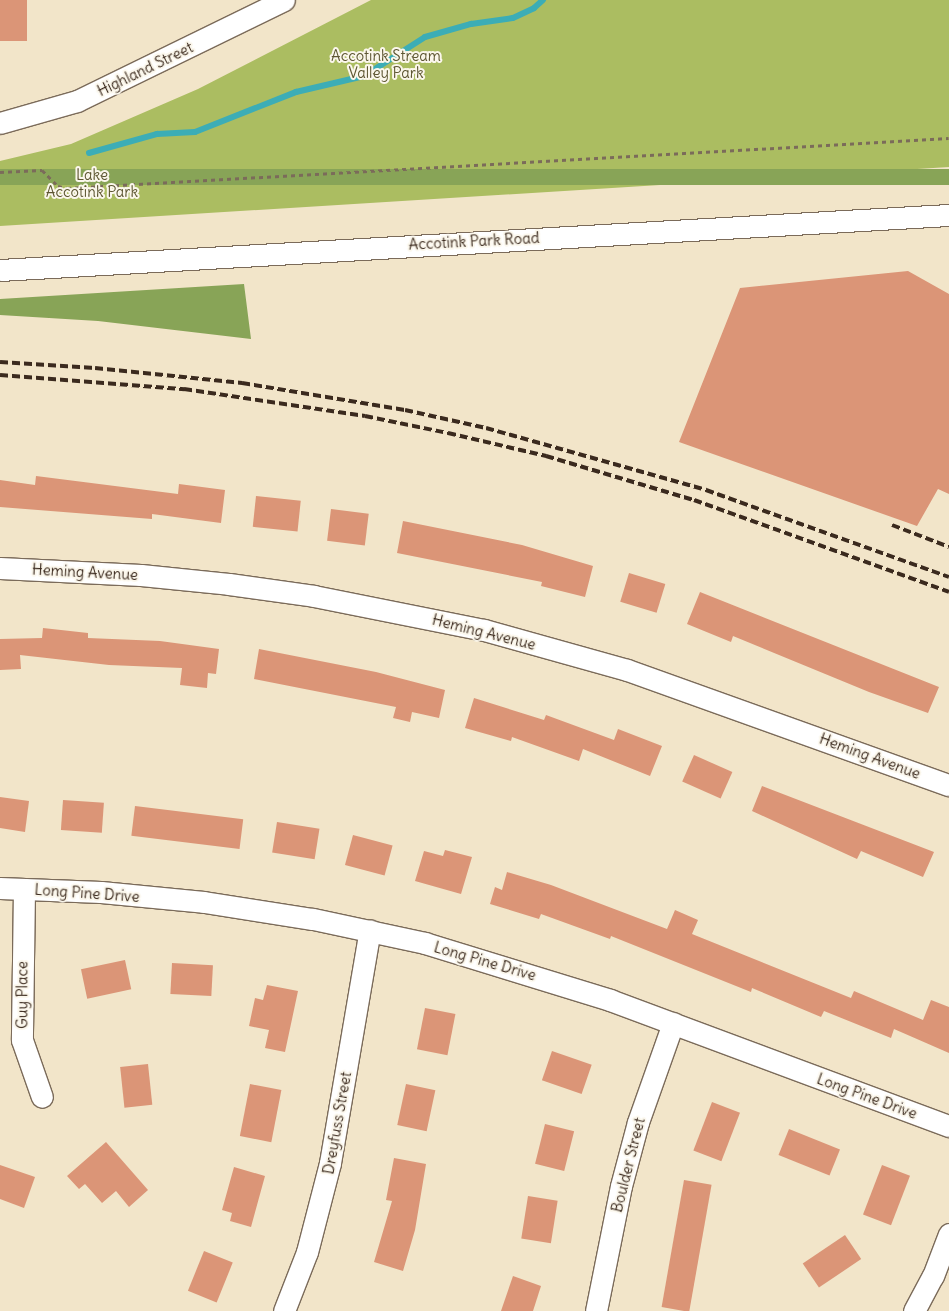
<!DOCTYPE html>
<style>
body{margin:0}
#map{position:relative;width:949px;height:1311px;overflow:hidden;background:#f2e5c9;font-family:Delius,sans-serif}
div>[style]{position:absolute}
.green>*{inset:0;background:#abbd61}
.forest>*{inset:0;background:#88a457;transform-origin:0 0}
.stream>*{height:6px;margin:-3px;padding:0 3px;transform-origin:3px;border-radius:3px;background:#3cadb6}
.building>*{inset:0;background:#db9577;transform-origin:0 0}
.path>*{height:3px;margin-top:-1.5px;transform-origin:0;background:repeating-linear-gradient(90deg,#7b6b5a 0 4px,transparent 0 8px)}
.roads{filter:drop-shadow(1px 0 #7b6b5a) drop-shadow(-1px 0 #7b6b5a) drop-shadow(0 1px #7b6b5a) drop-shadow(0 -1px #7b6b5a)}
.minor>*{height:21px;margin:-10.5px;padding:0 10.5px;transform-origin:10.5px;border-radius:10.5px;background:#fff}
.rail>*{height:4px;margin-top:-2px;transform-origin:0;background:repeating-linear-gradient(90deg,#3b2a1e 0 8px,transparent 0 12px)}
span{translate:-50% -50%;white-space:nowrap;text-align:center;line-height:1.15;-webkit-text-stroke:4px #fbf7ec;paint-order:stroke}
.park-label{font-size:15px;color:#5d5632}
.street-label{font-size:15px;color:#3b2a1e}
</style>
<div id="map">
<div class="green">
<i style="clip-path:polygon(371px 0,949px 0,949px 167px,0 226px,0 161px,71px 144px,198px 89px)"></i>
</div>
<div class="forest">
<i style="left:949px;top:169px;width:16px;height:951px;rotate:90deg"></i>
<i style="clip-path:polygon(244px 284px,251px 339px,98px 321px,0 315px,0 299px)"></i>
</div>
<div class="stream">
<i style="left:89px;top:153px;width:71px;rotate:-15.6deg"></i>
<i style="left:157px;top:134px;width:38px;rotate:-3deg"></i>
<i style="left:195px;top:132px;width:109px;rotate:-21.6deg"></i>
<i style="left:296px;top:92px;width:70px;rotate:-13.2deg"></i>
<i style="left:364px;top:76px;width:72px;rotate:-32.6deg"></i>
<i style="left:425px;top:37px;width:48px;rotate:-15.8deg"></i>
<i style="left:471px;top:24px;width:42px;rotate:-8.1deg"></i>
<i style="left:513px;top:18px;width:23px;rotate:-25deg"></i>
<i style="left:534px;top:8px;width:12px;rotate:-42deg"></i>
</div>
<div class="building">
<i style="left:0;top:0;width:27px;height:41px"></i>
<i style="clip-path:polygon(908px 271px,949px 294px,949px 494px,938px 489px,917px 526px,679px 442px,740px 288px)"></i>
<i style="clip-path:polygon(36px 476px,178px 494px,179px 484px,225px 490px,221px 523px,152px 514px,152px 519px,0 507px,0 480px,35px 485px)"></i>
<i style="left:256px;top:496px;width:45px;height:31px;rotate:6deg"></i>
<i style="left:331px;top:509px;width:38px;height:32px;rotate:7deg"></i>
<i style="clip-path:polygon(403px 521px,522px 545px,593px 566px,585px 597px,541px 586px,542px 582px,397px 553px)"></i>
<i style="left:629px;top:573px;width:38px;height:30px;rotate:17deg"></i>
<i style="clip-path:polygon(700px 592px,939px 687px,928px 713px,869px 692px,733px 636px,731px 642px,687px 624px)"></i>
<i style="clip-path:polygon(43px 628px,88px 633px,88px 638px,160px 641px,219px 649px,216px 674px,208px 673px,207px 688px,180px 685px,182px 668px,109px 665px,20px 655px,21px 669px,0 670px,0 639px,42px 638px)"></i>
<i style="clip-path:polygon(259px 649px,376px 672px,445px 690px,439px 718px,412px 712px,410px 722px,393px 718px,396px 707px,254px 679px)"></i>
<i style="clip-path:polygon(474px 698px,544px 720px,546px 715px,614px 740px,618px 729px,662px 746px,650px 776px,583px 749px,579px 761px,512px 737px,511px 741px,465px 728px)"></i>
<i style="left:694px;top:755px;width:42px;height:29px;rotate:24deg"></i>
<i style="clip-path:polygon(762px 786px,934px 852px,923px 877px,861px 851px,857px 859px,752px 811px)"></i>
<i style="clip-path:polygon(0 797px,29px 801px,25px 832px,0 828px)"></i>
<i style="left:63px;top:800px;width:41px;height:30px;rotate:4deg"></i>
<i style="left:135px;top:806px;width:109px;height:30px;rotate:7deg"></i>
<i style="left:277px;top:822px;width:43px;height:31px;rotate:9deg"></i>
<i style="left:353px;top:835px;width:41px;height:31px;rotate:15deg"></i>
<i style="clip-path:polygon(445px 850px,472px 857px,461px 894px,415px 881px,424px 851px,443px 856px)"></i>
<i style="clip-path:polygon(507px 872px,551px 885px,667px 929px,675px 910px,698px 920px,692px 934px,851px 998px,854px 991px,923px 1020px,931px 1000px,949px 1007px,949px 1053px,894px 1029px,891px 1038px,824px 1011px,821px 1017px,752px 988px,751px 992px,611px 936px,610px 939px,541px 914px,539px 919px,490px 904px,495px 887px,502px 890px)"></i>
<i style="left:125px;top:960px;width:30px;height:45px;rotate:78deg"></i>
<i style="left:172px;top:963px;width:41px;height:31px;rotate:3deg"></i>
<i style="clip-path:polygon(267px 985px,298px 991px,285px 1052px,265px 1048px,269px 1030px,249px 1026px,255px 998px,263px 1000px)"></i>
<i style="left:425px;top:1008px;width:31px;height:42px;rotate:11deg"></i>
<i style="left:552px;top:1051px;width:42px;height:31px;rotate:19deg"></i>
<i style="left:148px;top:1064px;width:41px;height:28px;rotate:84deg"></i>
<i style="left:250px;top:1084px;width:32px;height:53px;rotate:11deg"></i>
<i style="left:406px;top:1084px;width:30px;height:42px;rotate:12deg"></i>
<i style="left:712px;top:1102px;width:30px;height:52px;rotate:21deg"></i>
<i style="left:545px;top:1124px;width:30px;height:41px;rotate:14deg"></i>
<i style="left:789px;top:1129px;width:55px;height:28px;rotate:22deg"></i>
<i style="clip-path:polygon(106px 1142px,148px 1190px,129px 1207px,116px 1191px,102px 1203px,85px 1184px,79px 1189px,67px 1176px)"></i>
<i style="clip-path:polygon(394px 1158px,426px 1164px,415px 1230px,403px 1271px,374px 1262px,392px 1201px,386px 1200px)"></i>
<i style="clip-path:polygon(0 1165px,35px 1177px,24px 1208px,0 1199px)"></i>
<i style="left:882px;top:1165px;width:30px;height:53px;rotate:21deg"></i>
<i style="clip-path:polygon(234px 1167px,265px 1176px,251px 1227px,230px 1221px,232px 1213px,222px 1210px)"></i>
<i style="left:684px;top:1180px;width:28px;height:129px;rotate:10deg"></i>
<i style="left:528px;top:1196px;width:30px;height:43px;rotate:9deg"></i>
<i style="left:845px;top:1235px;width:29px;height:51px;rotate:56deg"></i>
<i style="left:204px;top:1251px;width:31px;height:43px;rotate:22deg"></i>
<i style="clip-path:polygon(513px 1276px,541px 1286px,533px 1311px,501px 1311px)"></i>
</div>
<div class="path">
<i style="left:0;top:172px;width:42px;rotate:-2.7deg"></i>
<i style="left:42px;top:170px;width:23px;rotate:45deg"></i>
<i style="left:58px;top:186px;width:9px;rotate:13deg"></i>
<i style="left:67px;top:188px;width:883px;rotate:-3.24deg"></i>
</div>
<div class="roads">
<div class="minor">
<i style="left:0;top:123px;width:80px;rotate:-15.9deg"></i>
<i style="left:77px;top:101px;width:230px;rotate:-26deg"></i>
<i style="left:0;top:270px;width:951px;rotate:-3.32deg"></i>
<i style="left:0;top:568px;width:141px;rotate:2.8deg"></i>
<i style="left:141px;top:575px;width:88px;rotate:5.8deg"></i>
<i style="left:229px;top:584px;width:86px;rotate:8deg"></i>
<i style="left:314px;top:596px;width:173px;rotate:11.3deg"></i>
<i style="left:484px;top:630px;width:148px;rotate:15.6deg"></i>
<i style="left:627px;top:670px;width:342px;rotate:19.7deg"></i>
<i style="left:0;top:888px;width:101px;rotate:2.3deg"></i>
<i style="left:101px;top:892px;width:103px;rotate:5.5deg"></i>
<i style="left:204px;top:902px;width:110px;rotate:8.9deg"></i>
<i style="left:313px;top:919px;width:115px;rotate:12.1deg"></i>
<i style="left:425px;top:943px;width:194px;rotate:17.1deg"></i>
<i style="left:610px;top:1000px;width:362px;rotate:20.4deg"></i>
<i style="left:24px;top:889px;width:151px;rotate:90.8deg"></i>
<i style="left:22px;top:1040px;width:60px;rotate:70.7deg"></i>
<i style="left:284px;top:1311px;width:63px;rotate:-68.7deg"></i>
<i style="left:307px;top:1252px;width:92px;rotate:-75.5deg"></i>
<i style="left:330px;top:1163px;width:236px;rotate:-80.3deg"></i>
<i style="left:596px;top:1311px;width:127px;rotate:-78.7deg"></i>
<i style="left:621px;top:1186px;width:66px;rotate:-75.1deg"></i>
<i style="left:638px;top:1122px;width:105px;rotate:-70.5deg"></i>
<i style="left:914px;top:1311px;width:40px;rotate:-62deg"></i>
<i style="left:933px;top:1276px;width:45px;rotate:-69.1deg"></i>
</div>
</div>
<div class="rail">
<i style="left:0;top:362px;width:95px;rotate:3.6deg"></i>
<i style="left:95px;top:368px;width:148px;rotate:5.8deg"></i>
<i style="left:242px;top:383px;width:165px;rotate:9.4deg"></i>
<i style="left:405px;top:410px;width:83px;rotate:12.5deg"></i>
<i style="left:486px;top:428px;width:229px;rotate:15.7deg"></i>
<i style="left:706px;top:490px;width:258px;rotate:19.7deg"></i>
<i style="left:0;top:375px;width:185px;rotate:4.4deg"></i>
<i style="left:184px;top:389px;width:183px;rotate:8.5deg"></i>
<i style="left:365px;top:416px;width:85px;rotate:11.6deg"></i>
<i style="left:448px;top:433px;width:101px;rotate:13.2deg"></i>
<i style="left:546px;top:456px;width:154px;rotate:16.6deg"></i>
<i style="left:694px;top:500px;width:271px;rotate:19.8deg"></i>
<i style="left:892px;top:525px;width:61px;rotate:21.1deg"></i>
</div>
<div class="park-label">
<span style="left:386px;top:64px">Accotink Stream<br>Valley Park</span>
<span style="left:92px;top:183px">Lake<br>Accotink Park</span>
</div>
<div class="street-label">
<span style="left:145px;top:69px;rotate:-26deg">Highland Street</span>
<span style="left:474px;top:241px;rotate:-3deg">Accotink Park Road</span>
<span style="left:85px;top:572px;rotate:3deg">Heming Avenue</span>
<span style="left:484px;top:632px;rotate:14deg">Heming Avenue</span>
<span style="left:870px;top:756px;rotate:20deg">Heming Avenue</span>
<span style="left:87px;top:893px;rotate:4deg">Long Pine Drive</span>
<span style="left:485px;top:961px;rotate:16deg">Long Pine Drive</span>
<span style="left:22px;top:995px;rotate:-90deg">Guy Place</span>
<span style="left:867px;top:1096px;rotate:20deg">Long Pine Drive</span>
<span style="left:337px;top:1123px;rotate:-80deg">Dreyfuss Street</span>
<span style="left:628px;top:1165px;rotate:-76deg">Boulder Street</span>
</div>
</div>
